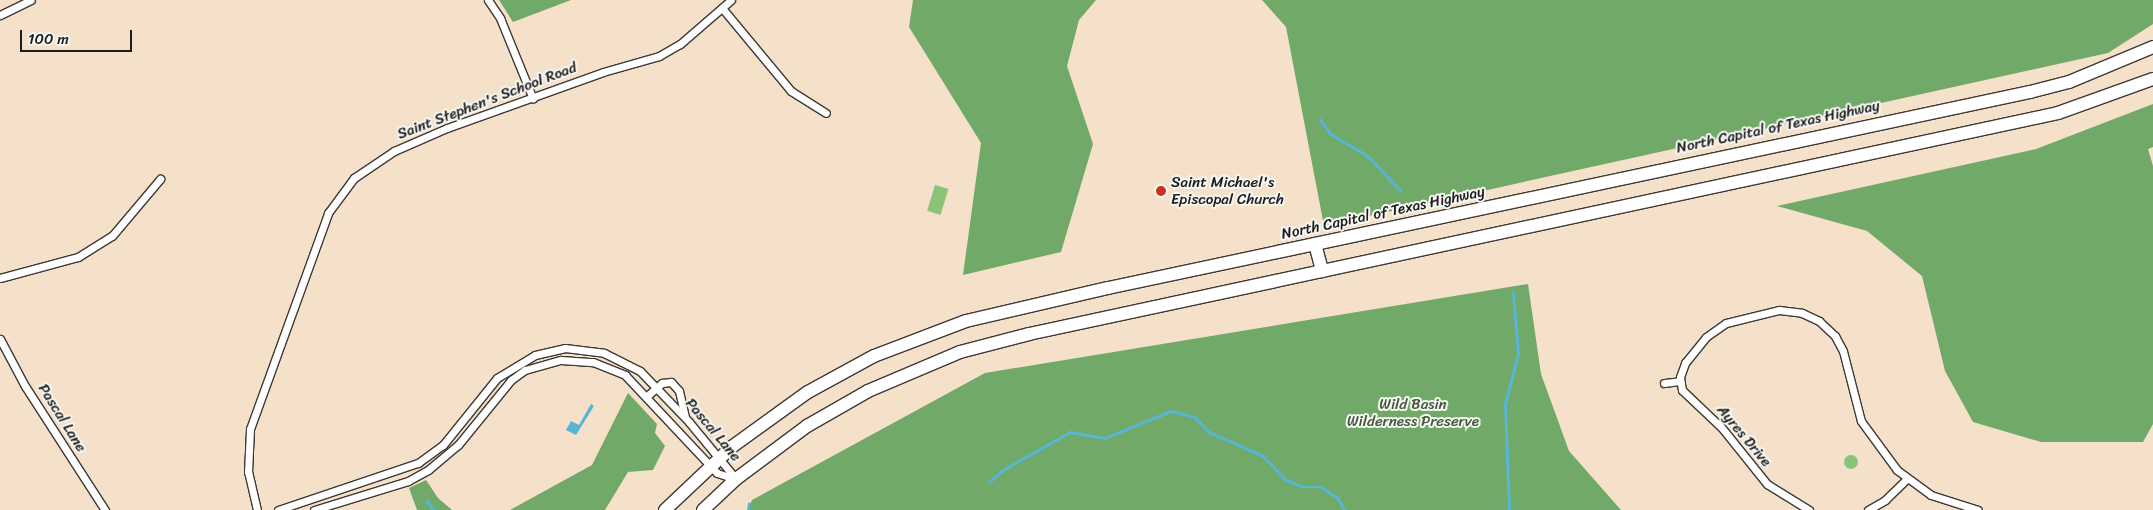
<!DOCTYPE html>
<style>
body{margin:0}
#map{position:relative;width:2153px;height:510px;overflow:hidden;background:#f5e0c9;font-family:Sriracha,sans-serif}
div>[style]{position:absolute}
.green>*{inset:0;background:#8cc477;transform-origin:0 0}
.round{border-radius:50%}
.forest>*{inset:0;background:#71aa68}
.water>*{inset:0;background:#57b5d5}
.stream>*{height:2.5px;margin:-1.25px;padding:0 1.25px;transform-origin:1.25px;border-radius:1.25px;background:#57b5d5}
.roads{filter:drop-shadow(1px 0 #3d3936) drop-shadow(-1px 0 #3d3936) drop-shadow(0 1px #3d3936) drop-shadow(0 -1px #3d3936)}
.street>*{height:7px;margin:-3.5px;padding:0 3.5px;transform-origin:3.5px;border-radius:3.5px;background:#fff}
.highway>*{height:12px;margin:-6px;padding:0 6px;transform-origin:6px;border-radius:6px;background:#fff}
.dots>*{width:14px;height:14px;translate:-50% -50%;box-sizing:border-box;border:2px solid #f6f6f2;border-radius:50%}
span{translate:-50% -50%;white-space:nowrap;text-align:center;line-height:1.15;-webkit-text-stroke:4px #f6f6f2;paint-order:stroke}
.street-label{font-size:15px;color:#1c1c1c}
.poi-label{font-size:15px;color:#1c1c1c}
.left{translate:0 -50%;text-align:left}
.park-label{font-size:15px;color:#43573c}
.scale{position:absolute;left:20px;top:30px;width:112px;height:22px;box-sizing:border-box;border:2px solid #1c1c1c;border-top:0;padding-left:6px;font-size:15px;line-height:18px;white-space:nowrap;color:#1c1c1c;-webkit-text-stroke:4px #f6f6f2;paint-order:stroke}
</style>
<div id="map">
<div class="green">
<i style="left:935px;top:185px;width:14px;height:27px;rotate:17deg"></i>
<i class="round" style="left:1844px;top:455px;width:14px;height:14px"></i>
</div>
<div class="forest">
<i style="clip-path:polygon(499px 0,571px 0,513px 22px)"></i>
<i style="clip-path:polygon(913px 0,1096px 0,1079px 20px,1067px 66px,1093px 144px,1061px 252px,963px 275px,981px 143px,909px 27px)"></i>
<i style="clip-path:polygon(1262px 0,2153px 0,2153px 24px,2108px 53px,1324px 226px,1286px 27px)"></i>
<i style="clip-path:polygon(2153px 104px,2153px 147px,2148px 149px,2153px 166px,2153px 424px,2143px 442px,2041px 442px,1973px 422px,1945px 371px,1922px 276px,1867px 231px,1777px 206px,2036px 149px)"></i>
<i style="clip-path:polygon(1528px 284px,1541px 374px,1569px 451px,1621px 510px,748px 510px,752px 500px,985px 373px)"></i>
<i style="clip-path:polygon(628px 393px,657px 424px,655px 433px,665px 446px,653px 470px,628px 472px,605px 510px,510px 510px,592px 465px)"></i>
<i style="clip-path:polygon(426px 480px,438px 498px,452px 510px,417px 510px,409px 488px)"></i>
</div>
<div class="water">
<i style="clip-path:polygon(591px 404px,594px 406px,576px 435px,566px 430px,571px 421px,579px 425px)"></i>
</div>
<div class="stream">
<i style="left:1320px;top:119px;width:19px;rotate:54deg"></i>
<i style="left:1331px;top:134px;width:43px;rotate:30.7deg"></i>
<i style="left:1368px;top:156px;width:48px;rotate:46.7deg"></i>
<i style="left:989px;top:482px;width:18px;rotate:-41deg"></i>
<i style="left:1003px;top:470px;width:77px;rotate:-29.6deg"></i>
<i style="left:1070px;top:432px;width:36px;rotate:10deg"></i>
<i style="left:1105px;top:438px;width:71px;rotate:-22.2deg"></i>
<i style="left:1171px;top:411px;width:25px;rotate:14deg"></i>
<i style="left:1195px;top:417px;width:21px;rotate:47deg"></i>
<i style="left:1209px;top:432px;width:58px;rotate:23.5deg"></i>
<i style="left:1262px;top:455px;width:35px;rotate:46deg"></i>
<i style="left:1286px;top:480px;width:18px;rotate:22deg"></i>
<i style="left:1303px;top:487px;width:18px"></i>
<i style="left:1321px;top:487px;width:20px;rotate:33deg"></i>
<i style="left:1338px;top:498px;width:14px;rotate:60deg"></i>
<i style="left:427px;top:501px;width:11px;rotate:52deg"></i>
<i style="left:748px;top:510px;width:6px;rotate:-81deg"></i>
<i style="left:1509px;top:510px;width:106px;rotate:-92.2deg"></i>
<i style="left:1505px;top:404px;width:52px;rotate:-75.4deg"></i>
<i style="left:1518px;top:354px;width:61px;rotate:-94.7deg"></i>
</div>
<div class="roads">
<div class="street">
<i style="left:488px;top:0;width:22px;rotate:56deg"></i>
<i style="left:500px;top:18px;width:87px;rotate:67.8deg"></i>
<i style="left:722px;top:8px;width:108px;rotate:50.3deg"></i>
<i style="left:791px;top:91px;width:41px;rotate:32.2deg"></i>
<i style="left:0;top:15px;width:34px;rotate:-26deg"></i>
<i style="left:0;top:278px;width:81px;rotate:-15.1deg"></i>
<i style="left:78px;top:257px;width:40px;rotate:-32deg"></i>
<i style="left:112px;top:236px;width:75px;rotate:-49.9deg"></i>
<i style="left:0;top:339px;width:53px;rotate:62deg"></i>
<i style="left:25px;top:386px;width:148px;rotate:57.2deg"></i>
<i style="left:1664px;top:383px;width:16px;rotate:-7deg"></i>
<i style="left:647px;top:396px;width:20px;rotate:-41deg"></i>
<i style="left:662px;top:383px;width:9px;rotate:-6deg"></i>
<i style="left:671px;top:382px;width:12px;rotate:48deg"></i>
<i style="left:679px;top:391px;width:26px;rotate:77deg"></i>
<i style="left:257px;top:510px;width:39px;rotate:-103deg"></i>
<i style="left:248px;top:472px;width:43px;rotate:-87.3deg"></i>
<i style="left:250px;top:429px;width:230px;rotate:-70.1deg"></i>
<i style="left:328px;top:213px;width:44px;rotate:-53.4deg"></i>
<i style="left:354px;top:178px;width:48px;rotate:-34deg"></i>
<i style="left:394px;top:151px;width:58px;rotate:-23.5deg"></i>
<i style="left:447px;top:128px;width:166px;rotate:-19.7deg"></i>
<i style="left:603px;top:72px;width:58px;rotate:-15.9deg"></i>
<i style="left:659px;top:56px;width:24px;rotate:-30deg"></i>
<i style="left:680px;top:44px;width:67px;rotate:-40.8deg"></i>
<i style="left:278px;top:510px;width:148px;rotate:-18.6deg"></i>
<i style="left:418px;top:463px;width:31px;rotate:-36deg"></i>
<i style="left:443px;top:445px;width:86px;rotate:-51.1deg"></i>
<i style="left:497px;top:378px;width:44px;rotate:-31.2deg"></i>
<i style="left:535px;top:355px;width:31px;rotate:-13deg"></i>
<i style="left:565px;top:348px;width:39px;rotate:7deg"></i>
<i style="left:604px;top:353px;width:40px;rotate:26.6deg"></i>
<i style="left:640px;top:371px;width:71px;rotate:46.1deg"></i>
<i style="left:689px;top:422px;width:74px;rotate:50.5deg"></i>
<i style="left:314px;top:510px;width:98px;rotate:-17.1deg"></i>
<i style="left:408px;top:481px;width:23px;rotate:-29deg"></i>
<i style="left:428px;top:470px;width:39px;rotate:-40deg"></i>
<i style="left:458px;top:445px;width:84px;rotate:-50.8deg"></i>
<i style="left:511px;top:380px;width:17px;rotate:-36deg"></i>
<i style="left:525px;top:370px;width:37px;rotate:-16deg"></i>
<i style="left:561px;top:360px;width:32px;rotate:4deg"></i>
<i style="left:593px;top:362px;width:35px;rotate:22deg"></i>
<i style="left:625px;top:375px;width:134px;rotate:46.8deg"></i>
<i style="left:717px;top:473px;width:19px;rotate:18deg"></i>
<i style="left:1809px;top:510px;width:49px;rotate:-148.2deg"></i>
<i style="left:1767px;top:484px;width:72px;rotate:-128.8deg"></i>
<i style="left:1722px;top:428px;width:55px;rotate:-136.5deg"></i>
<i style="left:1682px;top:390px;width:13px;rotate:-99deg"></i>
<i style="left:1680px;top:377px;width:15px;rotate:-70deg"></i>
<i style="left:1685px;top:363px;width:33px;rotate:-51deg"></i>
<i style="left:1706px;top:337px;width:24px;rotate:-35deg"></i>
<i style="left:1726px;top:323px;width:55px;rotate:-13.8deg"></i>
<i style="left:1779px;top:310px;width:23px;rotate:7deg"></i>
<i style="left:1802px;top:313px;width:19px;rotate:25deg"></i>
<i style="left:1819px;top:321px;width:22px;rotate:43deg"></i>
<i style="left:1835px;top:336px;width:17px;rotate:62deg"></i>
<i style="left:1843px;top:351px;width:72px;rotate:75.6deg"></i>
<i style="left:1861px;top:421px;width:61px;rotate:53.7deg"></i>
<i style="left:1897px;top:470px;width:42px;rotate:36.3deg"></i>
<i style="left:1931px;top:495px;width:49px;rotate:17.7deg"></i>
<i style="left:1868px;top:510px;width:20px;rotate:-30deg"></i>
<i style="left:1885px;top:500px;width:29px;rotate:-44deg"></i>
</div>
<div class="highway">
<i style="left:1315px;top:244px;width:28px;rotate:75deg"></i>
<i style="left:665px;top:510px;width:93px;rotate:-43.3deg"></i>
<i style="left:733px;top:446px;width:92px;rotate:-35.8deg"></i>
<i style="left:808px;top:392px;width:75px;rotate:-28.6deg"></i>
<i style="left:874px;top:356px;width:98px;rotate:-20.8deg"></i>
<i style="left:966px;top:321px;width:146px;rotate:-13.1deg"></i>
<i style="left:1108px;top:288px;width:943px;rotate:-12deg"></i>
<i style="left:2030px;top:92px;width:40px;rotate:-14.4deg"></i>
<i style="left:2069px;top:82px;width:91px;rotate:-22.6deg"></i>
<i style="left:703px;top:510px;width:45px;rotate:-43.2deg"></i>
<i style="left:736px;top:479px;width:89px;rotate:-36.7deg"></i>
<i style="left:807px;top:426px;width:70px;rotate:-29.8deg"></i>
<i style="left:868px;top:391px;width:100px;rotate:-23deg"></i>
<i style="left:960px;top:352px;width:71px;rotate:-14.6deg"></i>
<i style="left:1029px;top:334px;width:1052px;rotate:-12.12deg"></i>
<i style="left:2058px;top:113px;width:101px;rotate:-19.7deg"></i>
</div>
</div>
<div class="dots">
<i style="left:1161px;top:191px;background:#c8321e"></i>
</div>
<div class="street-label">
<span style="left:487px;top:101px;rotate:-21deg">Saint Stephen's School Road</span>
<span style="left:1778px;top:127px;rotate:-12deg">North Capital of Texas Highway</span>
<span style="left:1383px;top:213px;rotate:-12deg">North Capital of Texas Highway</span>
<span style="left:62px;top:418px;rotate:58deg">Pascal Lane</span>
<span style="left:713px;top:430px;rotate:50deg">Pascal Lane</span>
<span style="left:1744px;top:436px;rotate:50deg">Ayres Drive</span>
</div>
<div class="poi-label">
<span class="left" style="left:1171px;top:191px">Saint Michael's<br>Episcopal Church</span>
</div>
<div class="park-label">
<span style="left:1413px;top:413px">Wild Basin<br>Wilderness Preserve</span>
</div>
<div class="scale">100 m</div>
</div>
